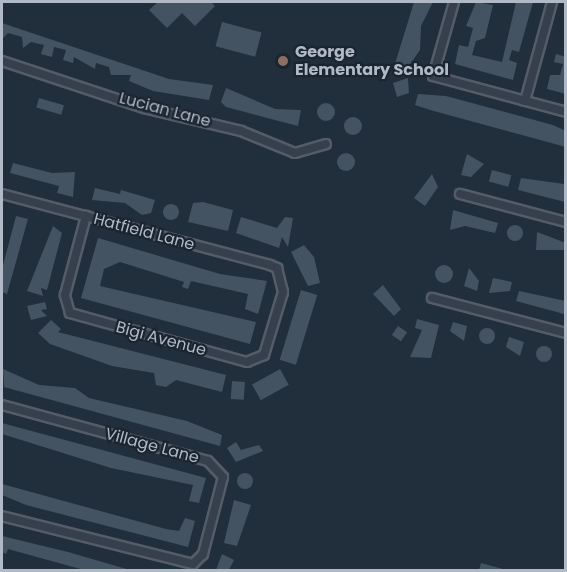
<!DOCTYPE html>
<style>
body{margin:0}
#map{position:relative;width:567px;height:572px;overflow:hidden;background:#212e3b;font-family:Poppins,sans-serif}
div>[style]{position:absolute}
.building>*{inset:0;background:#445362;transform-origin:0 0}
.round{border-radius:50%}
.roads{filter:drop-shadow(2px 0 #535d69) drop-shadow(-2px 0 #535d69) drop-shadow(0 2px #535d69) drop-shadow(0 -2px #535d69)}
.minor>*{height:8px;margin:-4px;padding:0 4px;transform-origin:4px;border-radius:4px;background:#35404c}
.dots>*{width:16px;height:16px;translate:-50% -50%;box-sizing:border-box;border:3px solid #1b2530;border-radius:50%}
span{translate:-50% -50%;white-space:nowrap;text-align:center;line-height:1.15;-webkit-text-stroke:4.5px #1b2530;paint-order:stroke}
.poi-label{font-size:16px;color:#b0bac7;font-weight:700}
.left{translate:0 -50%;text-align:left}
.street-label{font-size:16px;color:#b0bac7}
.frame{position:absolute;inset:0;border:3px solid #b0bac7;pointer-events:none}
</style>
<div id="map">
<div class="building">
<i style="clip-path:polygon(158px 2px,211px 2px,215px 6px,195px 26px,182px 13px,167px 28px,149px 10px)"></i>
<i style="clip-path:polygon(414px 2px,433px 2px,421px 26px,420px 50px,406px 70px,394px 67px)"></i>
<i style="clip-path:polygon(476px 2px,493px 5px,485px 38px,476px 41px,472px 55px,502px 62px,516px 2px,533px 2px,519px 52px,512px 50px,509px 60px,517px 63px,513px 80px,455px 64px,459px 45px,468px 47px,473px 28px,466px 26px)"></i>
<i style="left:222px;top:22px;width:41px;height:25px;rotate:15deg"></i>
<i style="clip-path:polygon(2px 23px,169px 79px,213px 85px,209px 100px,153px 91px,129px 81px,131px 75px,111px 75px,109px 67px,96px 63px,95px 69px,74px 57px,73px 63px,63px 60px,66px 50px,54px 47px,52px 57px,41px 54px,44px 45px,31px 42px,23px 48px,22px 37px,8px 33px,2px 39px)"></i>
<i style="clip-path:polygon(556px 54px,566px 57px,566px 94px,547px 89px,550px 75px,560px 75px,563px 64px,554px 62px)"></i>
<i style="clip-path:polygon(408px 78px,409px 93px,397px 97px,393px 83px)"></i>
<i style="clip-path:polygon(226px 88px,275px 109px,301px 110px,298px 126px,226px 107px,221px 102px)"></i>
<i style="clip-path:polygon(418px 94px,446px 96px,553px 125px,566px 131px,566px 147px,430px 110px,415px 105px)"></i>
<i style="left:39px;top:98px;width:26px;height:10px;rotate:16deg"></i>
<i class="round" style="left:317px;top:103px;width:18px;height:18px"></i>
<i class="round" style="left:344px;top:117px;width:18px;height:18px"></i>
<i class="round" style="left:337px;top:153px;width:18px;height:18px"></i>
<i style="clip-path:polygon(467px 154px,484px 164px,471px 177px,461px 175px)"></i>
<i style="clip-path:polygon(13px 163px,52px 173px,75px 172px,73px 197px,57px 193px,59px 186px,10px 173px)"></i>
<i style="left:492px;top:170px;width:20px;height:12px;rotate:15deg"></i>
<i style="clip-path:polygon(432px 174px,438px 187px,425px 206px,414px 198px)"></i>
<i style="clip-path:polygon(521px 178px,564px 184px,565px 202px,518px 190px)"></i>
<i style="clip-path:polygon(95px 188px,120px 194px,121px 190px,155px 200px,151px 213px,142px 215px,125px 203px,92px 200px)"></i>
<i style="clip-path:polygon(203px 202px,233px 210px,228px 231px,188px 222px,193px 203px)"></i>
<i class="round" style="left:163px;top:204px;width:16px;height:16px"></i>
<i style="clip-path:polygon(453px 210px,498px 223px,495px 233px,465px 226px,450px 230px)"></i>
<i style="clip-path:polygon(16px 216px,28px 219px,7px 294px,2px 292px,2px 269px)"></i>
<i style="clip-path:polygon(241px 217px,277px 228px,285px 217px,293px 218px,288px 247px,282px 237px,279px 248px,236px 233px)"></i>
<i class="round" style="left:507px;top:225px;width:16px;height:16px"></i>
<i style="clip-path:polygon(53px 226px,62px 233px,47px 290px,41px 288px,43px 296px,27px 291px)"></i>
<i style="clip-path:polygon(537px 232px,566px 243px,566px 250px,536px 250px)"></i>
<i style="clip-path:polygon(98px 238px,220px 274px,267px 281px,258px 314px,245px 309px,248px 294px,191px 281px,188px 289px,182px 287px,184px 282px,120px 262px,104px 269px,100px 286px,256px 322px,250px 344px,81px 298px)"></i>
<i style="clip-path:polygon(304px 245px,314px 257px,320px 283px,308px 286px,291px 252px)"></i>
<i class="round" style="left:435px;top:265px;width:18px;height:18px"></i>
<i style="clip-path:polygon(469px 268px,479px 281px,477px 291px,464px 286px)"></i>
<i style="clip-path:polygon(493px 278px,512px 282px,510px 291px,489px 293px)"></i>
<i style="clip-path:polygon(383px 285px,401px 309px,394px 316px,373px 294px)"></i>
<i style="left:301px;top:290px;width:17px;height:73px;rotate:17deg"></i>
<i style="clip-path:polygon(519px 291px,566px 301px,564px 314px,516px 301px)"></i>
<i style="clip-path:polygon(45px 302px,47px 309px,41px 310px,47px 316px,31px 320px,27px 306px)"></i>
<i style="clip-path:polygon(417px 319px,439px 325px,431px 358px,410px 357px,422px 330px,415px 328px)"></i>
<i style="clip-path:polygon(51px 320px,61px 329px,58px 332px,226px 375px,222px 392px,176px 380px,166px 387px,156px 385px,154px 373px,112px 366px,50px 344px,38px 333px)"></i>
<i style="clip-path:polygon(453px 322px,467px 326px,464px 341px,450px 331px)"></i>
<i style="left:398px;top:326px;width:11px;height:11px;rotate:34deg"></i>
<i class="round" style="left:479px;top:328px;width:16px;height:16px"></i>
<i style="clip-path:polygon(509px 337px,524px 342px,520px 356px,506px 347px)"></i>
<i class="round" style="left:536px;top:346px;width:16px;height:16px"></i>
<i style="clip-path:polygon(3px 369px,39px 385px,75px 388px,89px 398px,187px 421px,222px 435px,220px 446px,4px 387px)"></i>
<i style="left:280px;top:369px;width:18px;height:32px;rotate:61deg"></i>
<i style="left:232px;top:381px;width:13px;height:18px;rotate:4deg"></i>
<i style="clip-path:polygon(2px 423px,206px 478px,199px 503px,189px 501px,193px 485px,111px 468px,2px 434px)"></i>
<i style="clip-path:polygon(236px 442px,241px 450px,259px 445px,263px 451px,236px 462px,227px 448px)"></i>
<i class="round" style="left:237px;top:473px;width:16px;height:16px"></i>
<i style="clip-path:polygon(2px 484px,166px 529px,179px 531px,185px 518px,195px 521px,188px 547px,26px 505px,2px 495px)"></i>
<i style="clip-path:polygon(234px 500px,251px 505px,237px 546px,224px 543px)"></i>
<i style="clip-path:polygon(2px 536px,68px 552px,130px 570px,84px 570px,8px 549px,6px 554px,2px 552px)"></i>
<i style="clip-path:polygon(222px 554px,234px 560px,229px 570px,216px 570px)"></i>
<i style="clip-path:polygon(481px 563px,503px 569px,503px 570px,479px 570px)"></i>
</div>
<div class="roads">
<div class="minor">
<i style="left:454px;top:2px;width:77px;rotate:105.8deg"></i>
<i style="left:433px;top:76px;width:138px;rotate:15.1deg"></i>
<i style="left:2px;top:61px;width:150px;rotate:18.3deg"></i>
<i style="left:144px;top:108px;width:100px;rotate:13.3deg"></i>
<i style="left:241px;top:131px;width:58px;rotate:22.2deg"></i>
<i style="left:295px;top:153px;width:32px;rotate:-16deg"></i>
<i style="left:525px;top:101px;width:103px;rotate:-74.7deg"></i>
<i style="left:2px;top:194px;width:277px;rotate:14.8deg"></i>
<i style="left:270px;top:265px;width:8px;rotate:23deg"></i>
<i style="left:277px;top:268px;width:25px;rotate:76deg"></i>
<i style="left:283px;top:292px;width:66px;rotate:106.8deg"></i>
<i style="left:264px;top:355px;width:18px;rotate:158deg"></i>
<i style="left:247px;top:362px;width:184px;rotate:-164.5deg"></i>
<i style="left:70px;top:313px;width:19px;rotate:-106deg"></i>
<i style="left:65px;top:295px;width:82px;rotate:-75.1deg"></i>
<i style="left:460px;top:194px;width:110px;rotate:14.8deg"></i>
<i style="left:432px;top:298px;width:138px;rotate:14.6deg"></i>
<i style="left:2px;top:405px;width:213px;rotate:15.2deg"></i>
<i style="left:208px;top:461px;width:22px;rotate:47deg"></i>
<i style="left:223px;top:477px;width:80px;rotate:104.6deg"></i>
<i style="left:203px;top:554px;width:14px;rotate:135deg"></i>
<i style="left:193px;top:564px;width:197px;rotate:-165.9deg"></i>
</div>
</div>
<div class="dots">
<i style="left:283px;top:61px;background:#8d6e63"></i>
</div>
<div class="poi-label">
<span class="left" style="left:295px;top:61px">George<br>Elementary School</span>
</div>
<div class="street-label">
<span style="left:165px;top:110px;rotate:15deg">Lucian Lane</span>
<span style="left:144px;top:232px;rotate:15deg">Hatfield Lane</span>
<span style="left:161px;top:339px;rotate:15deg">Bigi Avenue</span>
<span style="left:152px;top:446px;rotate:15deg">Village Lane</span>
</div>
<div class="frame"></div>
</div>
